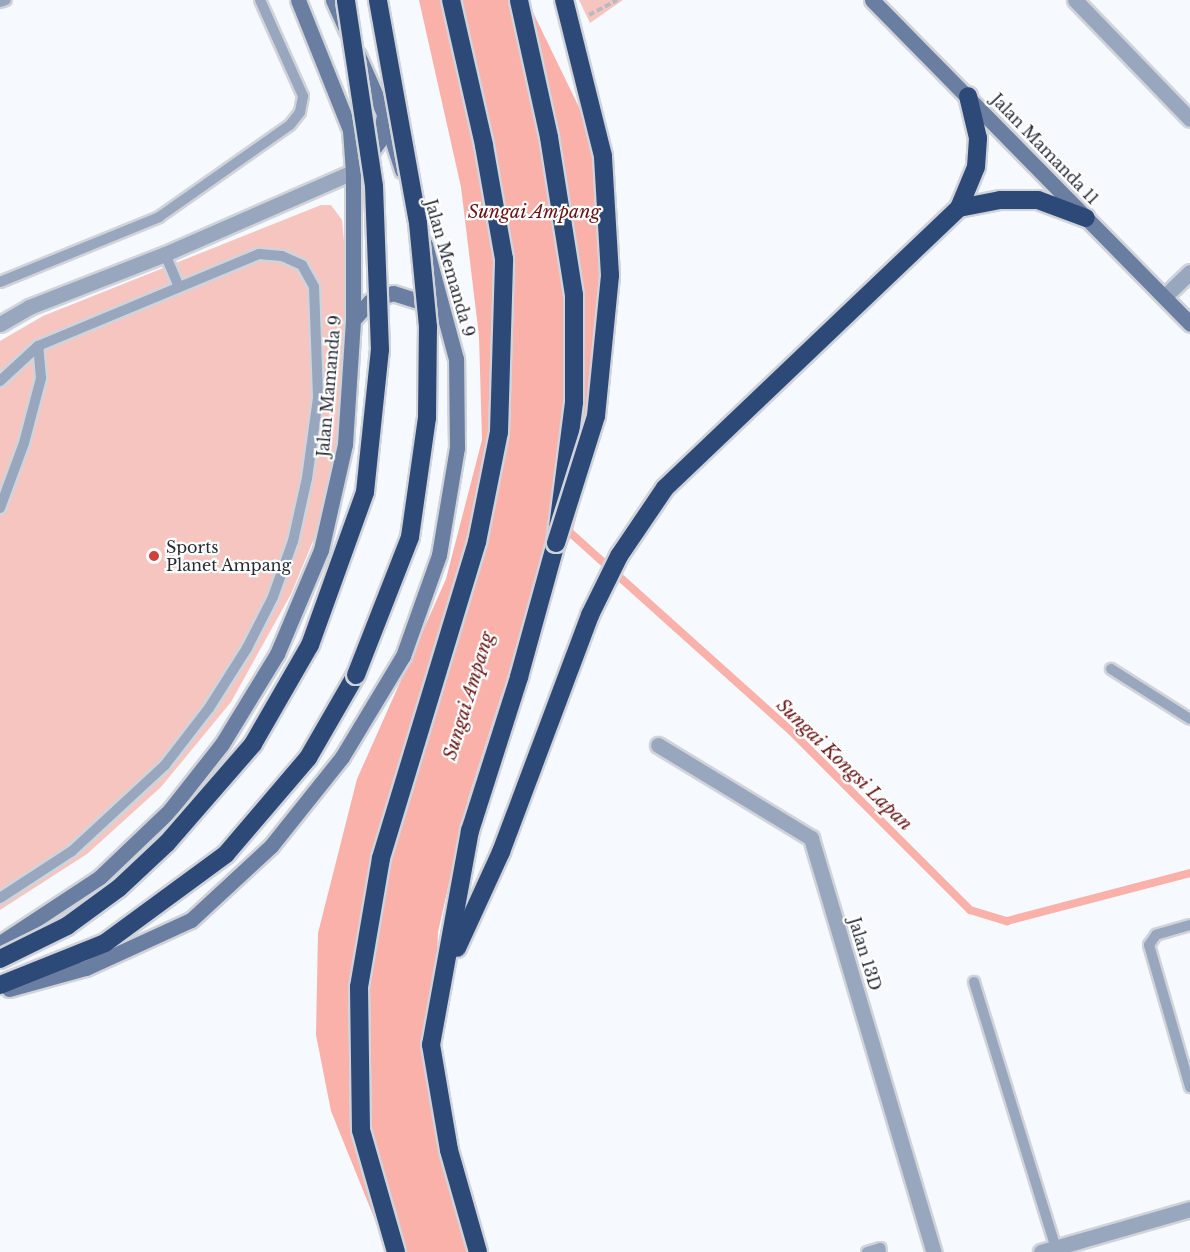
<!DOCTYPE html>
<style>
body{margin:0}
#map{position:relative;width:1190px;height:1252px;overflow:hidden;background:#f6f9fe;font-family:"Libre Baskerville",serif}
div>[style]{position:absolute}
.green>*{inset:0;background:#f6c5bf}
.water>*{inset:0;background:#f9b1a9}
.stream>*{height:8px;margin:-4px;padding:0 4px;transform-origin:4px;border-radius:4px;background:#f9b1a9}
.path>*{height:4px;margin-top:-2px;transform-origin:0;background:repeating-linear-gradient(90deg,#b7bac1 0 6px,transparent 0 9px)}
.roads{filter:drop-shadow(2px 0 #d0d4da) drop-shadow(-2px 0 #d0d4da) drop-shadow(0 2px #d0d4da) drop-shadow(0 -2px #d0d4da)}
.lane>*{height:10px;margin:-5px;padding:0 5px;transform-origin:5px;border-radius:5px;background:#98a6be}
.street>*{height:15px;margin:-7.5px;padding:0 7.5px;transform-origin:7.5px;border-radius:7.5px;background:#98a6be}
.secondary>*{height:15px;margin:-7.5px;padding:0 7.5px;transform-origin:7.5px;border-radius:7.5px;background:#697ea1}
.highway>*{height:18px;margin:-9px;padding:0 9px;transform-origin:9px;border-radius:9px;background:#2d4978}
.bridges{filter:drop-shadow(2px 0 #d0d4da) drop-shadow(-2px 0 #d0d4da) drop-shadow(0 2px #d0d4da) drop-shadow(0 -2px #d0d4da)}
.highway-bridge>*{height:18px;margin:-9px;padding:0 9px;transform-origin:9px;border-radius:9px;background:#2d4978}
.dots>*{width:16px;height:16px;translate:-50% -50%;box-sizing:border-box;border:3px solid #fff;border-radius:50%}
span{translate:-50% -50%;white-space:nowrap;text-align:center;line-height:1.15;-webkit-text-stroke:4.5px #fff;paint-order:stroke}
.street-label{font-size:16px;color:#252a34}
.poi-label{font-size:16px;color:#252a34}
.left{translate:0 -50%;text-align:left}
.water-label{font-size:18px;color:#661312;font-style:italic}
</style>
<div id="map">
<div class="green">
<i style="clip-path:polygon(579px 0,623px 0,590px 23px)"></i>
<i style="clip-path:polygon(321px 205px,331px 205px,342px 220px,348px 284px,342px 434px,323px 517px,291px 594px,231px 702px,161px 787px,87px 854px,0 910px,0 341px,43px 316px)"></i>
</div>
<div class="water">
<i style="clip-path:polygon(419px 0,527px 0,591px 132px,602px 201px,604px 409px,572px 534px,501px 696px,468px 799px,438px 932px,434px 1044px,451px 1143px,489px 1252px,388px 1252px,331px 1111px,316px 1035px,318px 933px,357px 779px,446px 579px,482px 440px,479px 336px,461px 187px)"></i>
</div>
<div class="stream">
<i style="left:565px;top:528px;width:305px;rotate:41.9deg"></i>
<i style="left:792px;top:732px;width:252px;rotate:45deg"></i>
<i style="left:970px;top:910px;width:39px;rotate:17deg"></i>
<i style="left:1007px;top:921px;width:189px;rotate:-14.7deg"></i>
</div>
<div class="path">
<i style="left:589px;top:15px;width:32px;rotate:-28deg"></i>
</div>
<div class="roads">
<div class="lane">
<i style="left:0;top:2px;width:6px;rotate:-18deg"></i>
<i style="left:165px;top:254px;width:36px;rotate:67deg"></i>
<i style="left:0;top:282px;width:172px;rotate:-22.2deg"></i>
<i style="left:159px;top:217px;width:160px;rotate:-35.1deg"></i>
<i style="left:290px;top:125px;width:16px;rotate:-52deg"></i>
<i style="left:300px;top:112px;width:16px;rotate:-79deg"></i>
<i style="left:303px;top:96px;width:105px;rotate:-114.1deg"></i>
<i style="left:0;top:381px;width:52px;rotate:-42.6deg"></i>
<i style="left:38px;top:346px;width:239px;rotate:-22.6deg"></i>
<i style="left:259px;top:254px;width:23px;rotate:5deg"></i>
<i style="left:282px;top:256px;width:22px;rotate:24deg"></i>
<i style="left:302px;top:265px;width:25px;rotate:61deg"></i>
<i style="left:314px;top:287px;width:111px;rotate:87.9deg"></i>
<i style="left:318px;top:398px;width:81px;rotate:97.8deg"></i>
<i style="left:307px;top:478px;width:65px;rotate:102.5deg"></i>
<i style="left:293px;top:541px;width:59px;rotate:109.7deg"></i>
<i style="left:273px;top:597px;width:57px;rotate:117deg"></i>
<i style="left:247px;top:648px;width:71px;rotate:122.3deg"></i>
<i style="left:209px;top:708px;width:72px;rotate:127.7deg"></i>
<i style="left:165px;top:765px;width:127px;rotate:137.2deg"></i>
<i style="left:72px;top:851px;width:86px;rotate:146.9deg"></i>
<i style="left:0;top:508px;width:69px;rotate:-69.7deg"></i>
<i style="left:24px;top:443px;width:67px;rotate:-75.3deg"></i>
<i style="left:41px;top:378px;width:32px;rotate:-95deg"></i>
<i style="left:1111px;top:669px;width:93px;rotate:32.3deg"></i>
<i style="left:1190px;top:925px;width:35px;rotate:164deg"></i>
<i style="left:1156px;top:935px;width:12px;rotate:125deg"></i>
<i style="left:1149px;top:945px;width:148px;rotate:73.9deg"></i>
<i style="left:974px;top:982px;width:278px;rotate:72.9deg"></i>
<i style="left:867px;top:1252px;width:14px;rotate:-17deg"></i>
<i style="left:880px;top:1248px;width:4px;rotate:76deg"></i>
</div>
<div class="street">
<i style="left:1075px;top:0;width:165px;rotate:46deg"></i>
<i style="left:1164px;top:297px;width:36px;rotate:-44deg"></i>
<i style="left:0;top:324px;width:34px;rotate:-30deg"></i>
<i style="left:29px;top:307px;width:146px;rotate:-21.3deg"></i>
<i style="left:165px;top:254px;width:205px;rotate:-23.6deg"></i>
<i style="left:658px;top:745px;width:179px;rotate:31.3deg"></i>
<i style="left:811px;top:838px;width:432px;rotate:73.5deg"></i>
<i style="left:1041px;top:1252px;width:155px;rotate:-16.1deg"></i>
</div>
<div class="secondary">
<i style="left:333px;top:0;width:34px;rotate:66deg"></i>
<i style="left:872px;top:0;width:454px;rotate:45.5deg"></i>
<i style="left:358px;top:55px;width:64px;rotate:66.2deg"></i>
<i style="left:384px;top:114px;width:59px;rotate:72.2deg"></i>
<i style="left:366px;top:159px;width:22px;rotate:-54deg"></i>
<i style="left:379px;top:141px;width:25px;rotate:-79deg"></i>
<i style="left:353px;top:320px;width:25px;rotate:-48deg"></i>
<i style="left:370px;top:301px;width:24px;rotate:-19deg"></i>
<i style="left:393px;top:293px;width:43px;rotate:17.6deg"></i>
<i style="left:0;top:943px;width:120px;rotate:-33.4deg"></i>
<i style="left:100px;top:877px;width:97px;rotate:-43.7deg"></i>
<i style="left:170px;top:810px;width:84px;rotate:-51.8deg"></i>
<i style="left:222px;top:744px;width:105px;rotate:-58.6deg"></i>
<i style="left:277px;top:654px;width:113px;rotate:-67.1deg"></i>
<i style="left:321px;top:550px;width:109px;rotate:-77.2deg"></i>
<i style="left:345px;top:444px;width:124px;rotate:-86.3deg"></i>
<i style="left:353px;top:320px;width:148px;rotate:-90deg"></i>
<i style="left:353px;top:172px;width:42px;rotate:-94.1deg"></i>
<i style="left:350px;top:130px;width:140px;rotate:-111.8deg"></i>
<i style="left:9px;top:989px;width:80px;rotate:-15.3deg"></i>
<i style="left:86px;top:968px;width:115px;rotate:-24.6deg"></i>
<i style="left:191px;top:920px;width:109px;rotate:-42.8deg"></i>
<i style="left:271px;top:846px;width:114px;rotate:-51.4deg"></i>
<i style="left:342px;top:757px;width:118px;rotate:-58.9deg"></i>
<i style="left:403px;top:656px;width:107px;rotate:-70.4deg"></i>
<i style="left:439px;top:555px;width:109px;rotate:-80.5deg"></i>
<i style="left:457px;top:448px;width:89px;rotate:-90.6deg"></i>
<i style="left:456px;top:359px;width:119px;rotate:-105.1deg"></i>
</div>
<div class="highway">
<i style="left:959px;top:208px;width:42px;rotate:-11deg"></i>
<i style="left:1000px;top:200px;width:38px"></i>
<i style="left:1038px;top:200px;width:51px;rotate:20.6deg"></i>
<i style="left:457px;top:948px;width:106px;rotate:-65.4deg"></i>
<i style="left:501px;top:852px;width:253px;rotate:-69.4deg"></i>
<i style="left:590px;top:615px;width:66px;rotate:-63.8deg"></i>
<i style="left:619px;top:556px;width:82px;rotate:-55.9deg"></i>
<i style="left:665px;top:488px;width:406px;rotate:-43.6deg"></i>
<i style="left:959px;top:208px;width:44px;rotate:-67.5deg"></i>
<i style="left:976px;top:167px;width:29px;rotate:-86deg"></i>
<i style="left:978px;top:138px;width:43px;rotate:-103.4deg"></i>
<i style="left:0;top:985px;width:113px;rotate:-21.8deg"></i>
<i style="left:105px;top:943px;width:150px;rotate:-36.3deg"></i>
<i style="left:226px;top:854px;width:126px;rotate:-49.5deg"></i>
<i style="left:308px;top:758px;width:96px;rotate:-60deg"></i>
<i style="left:396px;top:1252px;width:127px;rotate:-106deg"></i>
<i style="left:361px;top:1130px;width:143px;rotate:-90.8deg"></i>
<i style="left:359px;top:987px;width:131px;rotate:-80.3deg"></i>
<i style="left:381px;top:858px;width:330px;rotate:-73.1deg"></i>
<i style="left:477px;top:542px;width:112px;rotate:-78.7deg"></i>
<i style="left:499px;top:432px;width:173px;rotate:-88.3deg"></i>
<i style="left:504px;top:259px;width:116px;rotate:-100deg"></i>
<i style="left:484px;top:145px;width:149px;rotate:-102.8deg"></i>
<i style="left:478px;top:1252px;width:106px;rotate:-105.9deg"></i>
<i style="left:449px;top:1150px;width:107px;rotate:-99.7deg"></i>
<i style="left:431px;top:1045px;width:218px;rotate:-79.7deg"></i>
<i style="left:470px;top:831px;width:162px;rotate:-72.3deg"></i>
<i style="left:519px;top:677px;width:139px;rotate:-74.6deg"></i>
<i style="left:556px;top:543px;width:142px;rotate:-82.7deg"></i>
<i style="left:574px;top:402px;width:107px;rotate:-90deg"></i>
<i style="left:574px;top:295px;width:160px;rotate:-99deg"></i>
<i style="left:549px;top:137px;width:140px;rotate:-102.4deg"></i>
</div>
</div>
<div class="bridges">
<div class="highway-bridge">
<i style="left:556px;top:543px;width:133px;rotate:-72.5deg"></i>
<i style="left:596px;top:416px;width:142px;rotate:-84.3deg"></i>
<i style="left:610px;top:275px;width:119px;rotate:-93.4deg"></i>
<i style="left:603px;top:156px;width:161px;rotate:-104deg"></i>
<i style="left:356px;top:675px;width:148px;rotate:-68.6deg"></i>
<i style="left:410px;top:537px;width:120px;rotate:-81.9deg"></i>
<i style="left:427px;top:418px;width:91px;rotate:-89.4deg"></i>
<i style="left:428px;top:327px;width:104px;rotate:-95.5deg"></i>
<i style="left:418px;top:223px;width:227px;rotate:-100.2deg"></i>
<i style="left:0;top:959px;width:75px;rotate:-26.2deg"></i>
<i style="left:67px;top:926px;width:64px;rotate:-36.2deg"></i>
<i style="left:119px;top:888px;width:66px;rotate:-43.2deg"></i>
<i style="left:167px;top:843px;width:131px;rotate:-49deg"></i>
<i style="left:253px;top:744px;width:114px;rotate:-60.1deg"></i>
<i style="left:310px;top:645px;width:163px;rotate:-70.2deg"></i>
<i style="left:365px;top:492px;width:143px;rotate:-84deg"></i>
<i style="left:380px;top:350px;width:164px;rotate:-92.1deg"></i>
<i style="left:374px;top:186px;width:188px;rotate:-98.6deg"></i>
</div>
</div>
<div class="dots">
<i style="left:154px;top:556px;background:#d0423c"></i>
</div>
<div class="street-label">
<span style="left:1045px;top:149px;rotate:46deg">Jalan Mamanda 11</span>
<span style="left:450px;top:268px;rotate:74deg">Jalan Memanda 9</span>
<span style="left:329px;top:386px;rotate:-85deg">Jalan Mamanda 9</span>
<span style="left:865px;top:954px;rotate:73deg">Jalan 13D</span>
</div>
<div class="poi-label">
<span class="left" style="left:166px;top:556px">Sports<br>Planet Ampang</span>
</div>
<div class="water-label">
<span style="left:534px;top:212px">Sungai Ampang</span>
<span style="left:469px;top:696px;rotate:-73deg">Sungai Ampang</span>
<span style="left:844px;top:765px;rotate:44deg">Sungai Kongsi Lapan</span>
</div>
</div>
